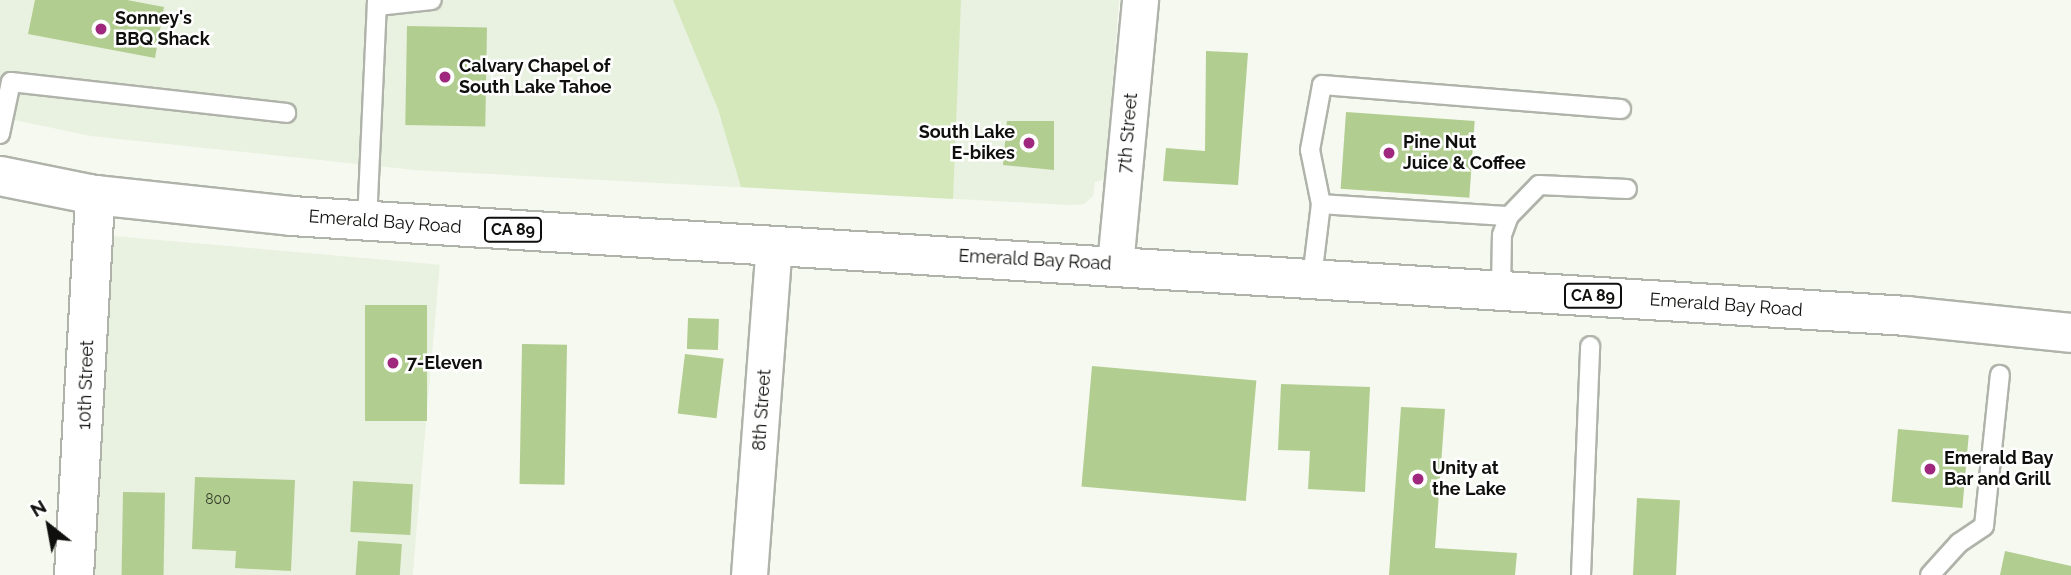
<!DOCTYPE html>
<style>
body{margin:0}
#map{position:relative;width:2071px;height:575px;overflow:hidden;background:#f5f9ef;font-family:Raleway,sans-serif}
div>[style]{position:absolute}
.built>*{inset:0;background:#e9f1e0;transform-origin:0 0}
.green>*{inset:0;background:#d5e8bc}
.building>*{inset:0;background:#b2cd90;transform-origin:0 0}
.roads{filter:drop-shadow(2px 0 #afb3aa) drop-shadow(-2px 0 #afb3aa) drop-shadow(0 2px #afb3aa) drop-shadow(0 -2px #afb3aa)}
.service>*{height:18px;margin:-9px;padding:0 9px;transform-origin:9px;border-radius:9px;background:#fff}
.minor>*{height:35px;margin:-17.5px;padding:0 17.5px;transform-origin:17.5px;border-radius:17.5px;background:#fff}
.tertiary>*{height:38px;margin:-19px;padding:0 19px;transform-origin:19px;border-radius:19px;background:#fff}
.primary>*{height:38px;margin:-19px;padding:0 19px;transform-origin:19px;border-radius:19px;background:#fff}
.dots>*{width:19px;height:19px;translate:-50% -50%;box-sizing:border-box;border:4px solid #fff;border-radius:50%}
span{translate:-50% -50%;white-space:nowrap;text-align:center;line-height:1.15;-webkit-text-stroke:5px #fff;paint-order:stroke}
.number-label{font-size:14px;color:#383f2e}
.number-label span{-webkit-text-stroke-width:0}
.shield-label span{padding:2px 5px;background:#fff;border:2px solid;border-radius:5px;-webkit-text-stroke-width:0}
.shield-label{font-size:16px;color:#0f100d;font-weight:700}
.poi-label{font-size:18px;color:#0f100d;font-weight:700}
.left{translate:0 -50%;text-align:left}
.right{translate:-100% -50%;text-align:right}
.street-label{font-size:18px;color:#0f100d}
.north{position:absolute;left:14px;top:491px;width:70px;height:70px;-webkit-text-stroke:5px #fff;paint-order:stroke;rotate:329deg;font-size:19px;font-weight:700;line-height:28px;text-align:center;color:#0f100d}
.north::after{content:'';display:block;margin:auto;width:24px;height:32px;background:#0f100d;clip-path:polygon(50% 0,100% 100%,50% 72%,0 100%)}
</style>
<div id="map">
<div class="built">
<i style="clip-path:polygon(0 0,1119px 0,1105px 179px,1095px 182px,1093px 196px,1084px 204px,1071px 205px,415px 170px,91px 136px,0 117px)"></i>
<i style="left:112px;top:236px;width:329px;height:340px;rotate:5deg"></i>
</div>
<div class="green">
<i style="clip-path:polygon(673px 0,961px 0,953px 199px,741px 187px,718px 109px)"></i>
</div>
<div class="building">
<i style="clip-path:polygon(35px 0,127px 0,164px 7px,155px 58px,28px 34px)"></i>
<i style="left:407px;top:26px;width:80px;height:99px;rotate:1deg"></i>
<i style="clip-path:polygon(1206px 51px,1248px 53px,1238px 185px,1163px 181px,1166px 148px,1205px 151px)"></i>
<i style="left:1346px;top:112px;width:129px;height:77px;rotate:4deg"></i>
<i style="clip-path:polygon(1007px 121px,1054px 121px,1054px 170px,1003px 165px)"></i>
<i style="left:365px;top:305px;width:62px;height:116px"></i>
<i style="left:688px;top:318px;width:31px;height:31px;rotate:2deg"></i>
<i style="left:522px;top:344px;width:45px;height:140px;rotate:1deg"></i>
<i style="left:685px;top:354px;width:39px;height:60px;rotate:7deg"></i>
<i style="left:1092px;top:366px;width:165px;height:121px;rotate:5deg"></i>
<i style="clip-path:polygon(1281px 384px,1370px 387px,1365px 492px,1308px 489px,1310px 451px,1278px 450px)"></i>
<i style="clip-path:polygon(1401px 407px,1445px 409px,1435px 548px,1517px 553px,1515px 575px,1389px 575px)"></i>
<i style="left:1898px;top:429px;width:71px;height:73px;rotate:5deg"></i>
<i style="clip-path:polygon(195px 477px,295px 480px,291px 571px,235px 568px,236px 551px,192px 549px)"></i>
<i style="left:353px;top:481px;width:60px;height:51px;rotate:3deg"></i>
<i style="left:123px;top:492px;width:42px;height:83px;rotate:1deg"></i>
<i style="left:1637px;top:498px;width:43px;height:77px;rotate:3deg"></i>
<i style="left:358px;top:541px;width:44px;height:34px;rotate:4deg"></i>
<i style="clip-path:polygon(2005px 551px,2071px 566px,2071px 575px,2000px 575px)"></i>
</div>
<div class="roads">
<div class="service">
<i style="left:377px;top:6px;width:55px;rotate:-6.2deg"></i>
<i style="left:0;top:134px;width:53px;rotate:-78.1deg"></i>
<i style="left:11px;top:82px;width:277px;rotate:6.4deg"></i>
<i style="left:1321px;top:204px;width:188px;rotate:3.7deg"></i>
<i style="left:367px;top:222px;width:222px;rotate:-87.4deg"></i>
<i style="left:1312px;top:278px;width:75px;rotate:-83.1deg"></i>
<i style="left:1321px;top:204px;width:55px;rotate:-101.5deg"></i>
<i style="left:1310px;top:150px;width:66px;rotate:-79.5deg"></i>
<i style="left:1322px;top:85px;width:300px;rotate:4.6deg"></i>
<i style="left:1501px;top:290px;width:55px;rotate:-89deg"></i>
<i style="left:1502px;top:235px;width:20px;rotate:-70deg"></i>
<i style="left:1509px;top:216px;width:43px;rotate:-45.9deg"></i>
<i style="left:1539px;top:185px;width:88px;rotate:2.6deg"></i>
<i style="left:1581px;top:575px;width:229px;rotate:-87.7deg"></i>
<i style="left:1930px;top:575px;width:43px;rotate:-47.8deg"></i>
<i style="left:1959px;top:543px;width:30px;rotate:-34deg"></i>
<i style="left:1984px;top:526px;width:152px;rotate:-84deg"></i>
</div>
<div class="minor">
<i style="left:1115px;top:265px;width:266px;rotate:-84.6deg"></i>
<i style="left:749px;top:575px;width:331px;rotate:-85.7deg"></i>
</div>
<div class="tertiary">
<i style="left:74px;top:575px;width:381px;rotate:-86.8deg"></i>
</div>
<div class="primary">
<i style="left:0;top:176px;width:97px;rotate:11.3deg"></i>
<i style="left:95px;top:195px;width:197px;rotate:6.1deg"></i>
<i style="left:291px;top:216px;width:1619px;rotate:3.54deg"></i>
<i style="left:1907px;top:316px;width:165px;rotate:5.9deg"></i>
</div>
</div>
<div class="dots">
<i style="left:101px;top:29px;background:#a0277e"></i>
<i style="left:445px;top:77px;background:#a0277e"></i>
<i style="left:1029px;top:143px;background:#a0277e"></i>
<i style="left:1389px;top:153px;background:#a0277e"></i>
<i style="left:393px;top:363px;background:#a0277e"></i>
<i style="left:1930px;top:469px;background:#a0277e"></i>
<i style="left:1418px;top:479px;background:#a0277e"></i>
</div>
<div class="number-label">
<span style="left:218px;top:499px">800</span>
</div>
<div class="shield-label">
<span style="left:513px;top:230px">CA 89</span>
<span style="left:1593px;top:296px">CA 89</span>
</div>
<div class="poi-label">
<span class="left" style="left:115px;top:29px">Sonney's<br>BBQ Shack</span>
<span class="left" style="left:459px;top:77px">Calvary Chapel of<br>South Lake Tahoe</span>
<span class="right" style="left:1015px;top:143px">South Lake<br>E-bikes</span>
<span class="left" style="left:1403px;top:153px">Pine Nut<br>Juice &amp; Coffee</span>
<span class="left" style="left:407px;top:363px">7-Eleven</span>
<span class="left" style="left:1944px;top:469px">Emerald Bay<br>Bar and Grill</span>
<span class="left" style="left:1432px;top:479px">Unity at<br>the Lake</span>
</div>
<div class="street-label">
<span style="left:1128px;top:133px;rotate:-85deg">7th Street</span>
<span style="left:385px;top:222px;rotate:4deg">Emerald Bay Road</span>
<span style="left:1035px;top:260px;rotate:3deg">Emerald Bay Road</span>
<span style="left:1726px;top:305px;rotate:4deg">Emerald Bay Road</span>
<span style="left:86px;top:385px;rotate:-88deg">10th Street</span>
<span style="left:762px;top:410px;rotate:-86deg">8th Street</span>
</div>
<div class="north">N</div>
</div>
